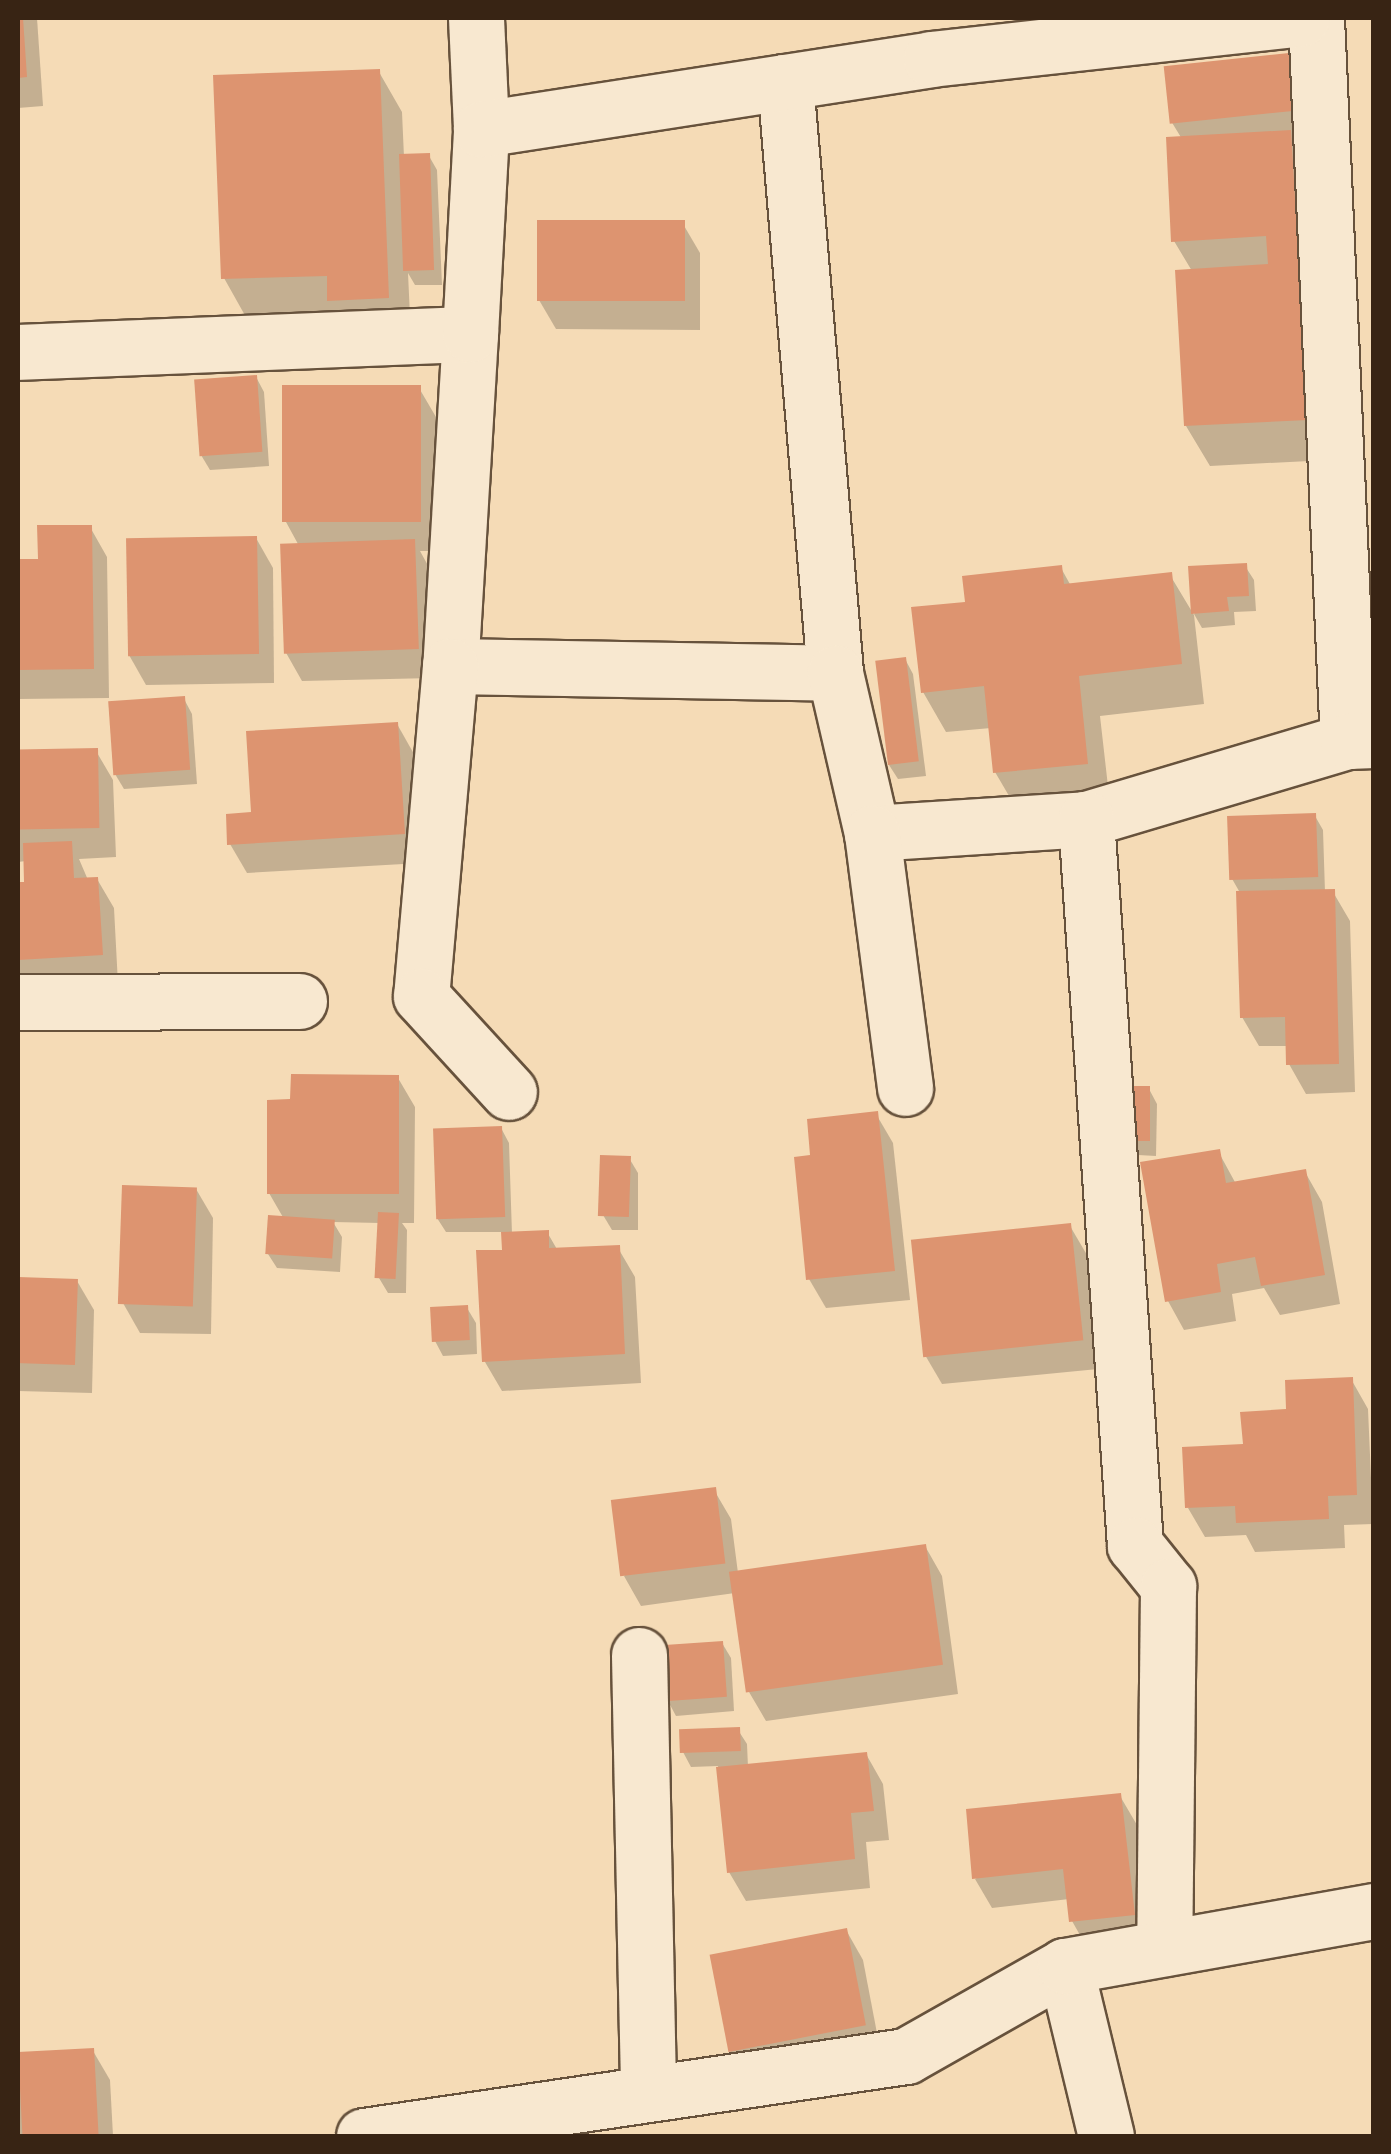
<!DOCTYPE html>
<style>
body{margin:0}
#map{position:relative;width:1391px;height:2154px;overflow:hidden;background:#f5dbb6;font-family:Alegreya,serif}
div>[style]{position:absolute}
.shadow>*{inset:0;background:#0003}
.building>*{inset:0;background:#dd9470;transform-origin:0 0}
.roads{filter:drop-shadow(2px 0 #67523c) drop-shadow(-2px 0 #67523c) drop-shadow(0 2px #67523c) drop-shadow(0 -2px #67523c)}
.minor>*{height:55px;margin:-27.5px;padding:0 27.5px;transform-origin:27.5px;border-radius:27.5px;background:#f8e8d0}
span{translate:-50% -50%;white-space:nowrap;text-align:center;line-height:1.15;-webkit-text-stroke:8px #f8e8d0;paint-order:stroke}
.frame{position:absolute;inset:0;border:20px solid #382414;pointer-events:none}
</style>
<div id="map">
<div class="shadow">
<i style="clip-path:polygon(18px 18px,37px 18px,43px 106px,18px 108px)"></i>
<i style="clip-path:polygon(1287px 55px,1304px 85px,1329px 460px,1210px 466px,1186px 426px,1192px 271px,1174px 241px,1182px 139px,1171px 121px)"></i>
<i style="clip-path:polygon(379px 72px,402px 112px,404px 157px,429px 156px,437px 170px,442px 285px,415px 285px,408px 273px,411px 338px,247px 319px,224px 278px)"></i>
<i style="clip-path:polygon(683px 224px,700px 253px,700px 330px,556px 329px,539px 300px)"></i>
<i style="clip-path:polygon(256px 377px,264px 392px,269px 466px,210px 470px,201px 455px)"></i>
<i style="clip-path:polygon(419px 388px,436px 417px,436px 551px,420px 551px,431px 571px,433px 678px,302px 681px,285px 651px,298px 544px,286px 522px)"></i>
<i style="clip-path:polygon(90px 527px,107px 557px,109px 698px,18px 699px,18px 562px,40px 562px)"></i>
<i style="clip-path:polygon(256px 538px,273px 568px,274px 683px,146px 685px,129px 655px)"></i>
<i style="clip-path:polygon(1245px 566px,1254px 580px,1256px 611px,1234px 612px,1235px 625px,1202px 628px,1194px 614px)"></i>
<i style="clip-path:polygon(1061px 568px,1071px 586px,1170px 575px,1194px 615px,1204px 704px,1100px 716px,1110px 804px,1019px 813px,995px 772px,991px 728px,946px 732px,923px 692px,968px 604px)"></i>
<i style="clip-path:polygon(905px 659px,913px 674px,926px 776px,898px 779px,889px 765px)"></i>
<i style="clip-path:polygon(184px 699px,192px 714px,197px 784px,124px 789px,115px 774px)"></i>
<i style="clip-path:polygon(397px 724px,414px 754px,421px 863px,247px 873px,230px 844px,253px 815px)"></i>
<i style="clip-path:polygon(96px 751px,113px 780px,116px 857px,79px 859px,88px 880px,97px 879px,114px 908px,118px 984px,18px 983px,18px 885px,27px 884px,26px 861px,18px 862px,18px 754px)"></i>
<i style="clip-path:polygon(1315px 816px,1323px 830px,1325px 892px,1333px 892px,1350px 921px,1355px 1092px,1306px 1094px,1289px 1064px,1288px 1046px,1259px 1046px,1242px 1017px,1239px 891px,1231px 877px)"></i>
<i style="clip-path:polygon(398px 1078px,415px 1107px,414px 1223px,402px 1223px,407px 1230px,406px 1293px,388px 1293px,379px 1278px,380px 1223px,333px 1222px,342px 1237px,340px 1272px,277px 1268px,268px 1254px,284px 1219px,269px 1193px,293px 1101px)"></i>
<i style="clip-path:polygon(1149px 1089px,1157px 1104px,1156px 1156px,1138px 1155px,1129px 1141px)"></i>
<i style="clip-path:polygon(876px 1114px,893px 1143px,910px 1300px,826px 1308px,809px 1279px,813px 1157px)"></i>
<i style="clip-path:polygon(501px 1128px,509px 1143px,512px 1234px,547px 1232px,558px 1251px,618px 1248px,635px 1277px,641px 1383px,502px 1391px,485px 1362px,504px 1252px,503px 1232px,446px 1232px,437px 1218px)"></i>
<i style="clip-path:polygon(1218px 1151px,1236px 1184px,1305px 1172px,1322px 1202px,1340px 1304px,1280px 1315px,1264px 1288px,1232px 1294px,1236px 1321px,1184px 1330px,1168px 1301px)"></i>
<i style="clip-path:polygon(629px 1158px,638px 1173px,638px 1230px,612px 1230px,603px 1215px)"></i>
<i style="clip-path:polygon(196px 1189px,213px 1218px,211px 1334px,140px 1333px,123px 1303px)"></i>
<i style="clip-path:polygon(1070px 1226px,1087px 1255px,1098px 1369px,942px 1384px,925px 1355px)"></i>
<i style="clip-path:polygon(18px 1280px,77px 1281px,94px 1310px,92px 1393px,18px 1391px)"></i>
<i style="clip-path:polygon(467px 1308px,476px 1323px,477px 1354px,443px 1356px,435px 1341px)"></i>
<i style="clip-path:polygon(1351px 1379px,1368px 1409px,1373px 1524px,1344px 1525px,1345px 1548px,1255px 1552px,1246px 1535px,1205px 1537px,1188px 1508px,1289px 1411px)"></i>
<i style="clip-path:polygon(714px 1490px,731px 1519px,738px 1573px,925px 1546px,942px 1576px,958px 1694px,766px 1721px,749px 1692px,735px 1593px,641px 1606px,624px 1576px)"></i>
<i style="clip-path:polygon(722px 1643px,731px 1658px,734px 1711px,676px 1716px,668px 1701px)"></i>
<i style="clip-path:polygon(738px 1730px,747px 1744px,748px 1767px,866px 1754px,883px 1784px,889px 1840px,866px 1842px,870px 1888px,746px 1901px,729px 1872px,718px 1766px,691px 1767px,683px 1752px)"></i>
<i style="clip-path:polygon(1120px 1796px,1137px 1825px,1150px 1944px,1089px 1951px,1072px 1921px,1069px 1899px,992px 1908px,975px 1879px)"></i>
<i style="clip-path:polygon(846px 1930px,863px 1960px,881px 2054px,746px 2078px,729px 2049px)"></i>
<i style="clip-path:polygon(93px 2051px,110px 2080px,113px 2136px,18px 2136px,18px 2056px)"></i>
</div>
<div class="building">
<i style="clip-path:polygon(18px 18px,23px 18px,27px 77px,18px 78px)"></i>
<i style="left:1289px;top:53px;width:58px;height:126px;rotate:84deg"></i>
<i style="clip-path:polygon(380px 69px,389px 298px,327px 301px,327px 276px,221px 279px,213px 75px)"></i>
<i style="clip-path:polygon(1291px 130px,1308px 420px,1184px 426px,1175px 270px,1268px 264px,1266px 236px,1171px 242px,1166px 137px)"></i>
<i style="left:430px;top:153px;width:117px;height:31px;rotate:88deg"></i>
<i style="left:537px;top:220px;width:148px;height:81px"></i>
<i style="left:257px;top:375px;width:77px;height:63px;rotate:86deg"></i>
<i style="left:282px;top:385px;width:139px;height:137px"></i>
<i style="clip-path:polygon(37px 525px,92px 525px,94px 669px,18px 670px,18px 559px,38px 559px)"></i>
<i style="left:257px;top:536px;width:118px;height:131px;rotate:89deg"></i>
<i style="left:415px;top:539px;width:110px;height:135px;rotate:88deg"></i>
<i style="clip-path:polygon(1247px 563px,1249px 596px,1227px 597px,1229px 611px,1191px 614px,1188px 566px)"></i>
<i style="clip-path:polygon(1062px 565px,1064px 584px,1172px 572px,1182px 664px,1079px 676px,1088px 764px,993px 773px,984px 686px,921px 693px,911px 607px,965px 602px,962px 576px)"></i>
<i style="left:906px;top:657px;width:105px;height:31px;rotate:83deg"></i>
<i style="left:185px;top:696px;width:74px;height:77px;rotate:86deg"></i>
<i style="clip-path:polygon(398px 722px,405px 834px,227px 845px,226px 814px,251px 812px,246px 731px)"></i>
<i style="left:98px;top:748px;width:80px;height:80px;rotate:89deg"></i>
<i style="left:1316px;top:813px;width:64px;height:89px;rotate:88deg"></i>
<i style="clip-path:polygon(72px 841px,74px 878px,98px 877px,103px 955px,18px 960px,18px 882px,24px 882px,23px 843px)"></i>
<i style="clip-path:polygon(1335px 889px,1339px 1064px,1286px 1065px,1285px 1017px,1240px 1018px,1236px 891px)"></i>
<i style="clip-path:polygon(291px 1074px,399px 1075px,399px 1194px,267px 1194px,267px 1100px,290px 1099px)"></i>
<i style="left:1128px;top:1086px;width:22px;height:55px"></i>
<i style="clip-path:polygon(878px 1111px,895px 1271px,806px 1280px,794px 1157px,810px 1155px,807px 1119px)"></i>
<i style="left:502px;top:1126px;width:91px;height:69px;rotate:88deg"></i>
<i style="clip-path:polygon(1220px 1149px,1226px 1183px,1306px 1169px,1325px 1275px,1261px 1286px,1255px 1257px,1217px 1264px,1221px 1292px,1165px 1302px,1140px 1162px)"></i>
<i style="left:600px;top:1155px;width:31px;height:61px;rotate:2deg"></i>
<i style="left:122px;top:1185px;width:75px;height:119px;rotate:2deg"></i>
<i style="left:378px;top:1212px;width:21px;height:66px;rotate:3deg"></i>
<i style="left:268px;top:1215px;width:67px;height:39px;rotate:4deg"></i>
<i style="left:1071px;top:1223px;width:118px;height:161px;rotate:84deg"></i>
<i style="clip-path:polygon(549px 1230px,549px 1248px,620px 1245px,625px 1354px,482px 1362px,476px 1250px,502px 1250px,501px 1232px)"></i>
<i style="left:18px;top:1277px;width:60px;height:86px;rotate:2deg"></i>
<i style="left:468px;top:1305px;width:35px;height:38px;rotate:87deg"></i>
<i style="clip-path:polygon(1353px 1377px,1357px 1495px,1328px 1496px,1329px 1519px,1236px 1523px,1235px 1506px,1185px 1508px,1182px 1447px,1243px 1444px,1240px 1412px,1286px 1409px,1285px 1380px)"></i>
<i style="left:716px;top:1487px;width:77px;height:106px;rotate:83deg"></i>
<i style="left:926px;top:1544px;width:122px;height:199px;rotate:82deg"></i>
<i style="left:723px;top:1641px;width:56px;height:62px;rotate:86deg"></i>
<i style="left:740px;top:1727px;width:24px;height:61px;rotate:88deg"></i>
<i style="clip-path:polygon(867px 1752px,874px 1811px,851px 1813px,855px 1859px,727px 1873px,716px 1767px)"></i>
<i style="clip-path:polygon(1121px 1793px,1135px 1915px,1069px 1922px,1063px 1869px,972px 1879px,966px 1809px)"></i>
<i style="left:847px;top:1928px;width:99px;height:140px;rotate:79deg"></i>
<i style="left:94px;top:2048px;width:88px;height:76px;rotate:87deg"></i>
</div>
<div class="roads">
<div class="minor">
<i style="left:476px;top:18px;width:111px;rotate:87.4deg"></i>
<i style="left:1316px;top:18px;width:724px;rotate:87.47deg"></i>
<i style="left:785px;top:82px;width:593px;rotate:85.16deg"></i>
<i style="left:470px;top:334px;width:333px;rotate:93.4deg"></i>
<i style="left:450px;top:666px;width:385px;rotate:1deg"></i>
<i style="left:835px;top:673px;width:164px;rotate:77deg"></i>
<i style="left:872px;top:833px;width:214px;rotate:-3.7deg"></i>
<i style="left:1086px;top:819px;width:273px;rotate:-16.6deg"></i>
<i style="left:1348px;top:741px;width:26px;rotate:-2deg"></i>
<i style="left:18px;top:352px;width:452px;rotate:-2.3deg"></i>
<i style="left:470px;top:334px;width:205px;rotate:-86.9deg"></i>
<i style="left:481px;top:129px;width:455px;rotate:-8.8deg"></i>
<i style="left:931px;top:59px;width:373px;rotate:-6.3deg"></i>
<i style="left:450px;top:666px;width:331px;rotate:95deg"></i>
<i style="left:421px;top:996px;width:130px;rotate:47.5deg"></i>
<i style="left:1086px;top:819px;width:728px;rotate:86.14deg"></i>
<i style="left:1135px;top:1545px;width:53px;rotate:51.2deg"></i>
<i style="left:1168px;top:1586px;width:362px;rotate:90.6deg"></i>
<i style="left:872px;top:833px;width:257px;rotate:82.6deg"></i>
<i style="left:18px;top:1002px;width:281px;rotate:-0.2deg"></i>
<i style="left:639px;top:1655px;width:438px;rotate:88.8deg"></i>
<i style="left:364px;top:2136px;width:548px;rotate:-8.4deg"></i>
<i style="left:906px;top:2056px;width:183px;rotate:-29.5deg"></i>
<i style="left:1106px;top:2136px;width:175px;rotate:-103.6deg"></i>
<i style="left:1065px;top:1966px;width:314px;rotate:-10.1deg"></i>
</div>
</div>
<div class="frame"></div>
</div>
